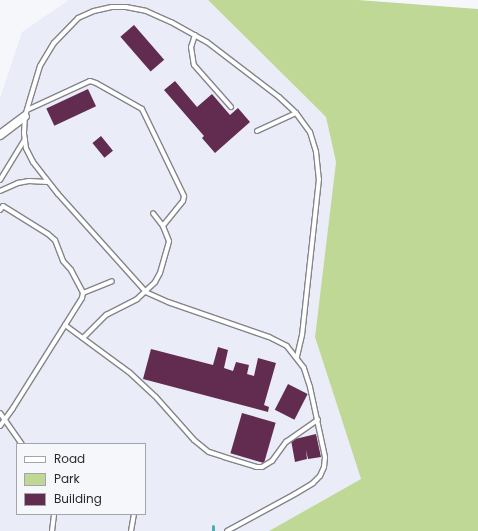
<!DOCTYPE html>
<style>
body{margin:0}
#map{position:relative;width:478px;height:531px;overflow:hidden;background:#f6f7fb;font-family:Poppins,sans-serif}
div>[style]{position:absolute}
.built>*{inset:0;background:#eaecf8}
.green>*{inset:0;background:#bfd896}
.stream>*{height:3px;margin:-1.5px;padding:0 1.5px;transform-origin:1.5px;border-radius:1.5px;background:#49aeb2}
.building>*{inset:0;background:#622b50;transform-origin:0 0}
.roads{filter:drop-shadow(1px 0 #848589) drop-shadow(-1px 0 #848589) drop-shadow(0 1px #848589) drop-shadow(0 -1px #848589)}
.service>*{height:4px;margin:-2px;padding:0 2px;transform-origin:2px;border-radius:2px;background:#fff}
.minor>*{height:8px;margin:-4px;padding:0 4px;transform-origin:4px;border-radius:4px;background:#fff}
span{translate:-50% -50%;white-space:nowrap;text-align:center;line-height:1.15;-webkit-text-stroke:4px #f6f7fb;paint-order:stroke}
.legend{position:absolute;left:16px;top:443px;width:130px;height:72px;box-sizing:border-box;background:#f6f7fb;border:1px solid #a4a5a8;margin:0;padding:5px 7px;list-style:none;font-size:12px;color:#29292b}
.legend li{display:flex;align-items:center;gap:8px;height:20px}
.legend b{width:20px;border:1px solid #a4a5a8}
</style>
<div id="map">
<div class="built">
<i style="clip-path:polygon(evenodd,69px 0,208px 0,326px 117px,336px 162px,315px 337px,361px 479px,269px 531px,0 531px,0 98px,22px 32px,69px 0,17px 444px,145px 444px,145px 514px,17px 514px,17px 444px)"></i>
</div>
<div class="green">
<i style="clip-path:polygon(208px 0,358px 0,478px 9px,478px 531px,269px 531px,361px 479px,315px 337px,336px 162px,326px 117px)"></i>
</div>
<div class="stream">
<i style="left:213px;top:526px;width:5px;rotate:90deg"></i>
</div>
<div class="building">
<i style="left:134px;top:25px;width:46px;height:18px;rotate:49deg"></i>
<i style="clip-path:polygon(175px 81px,197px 107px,212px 94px,230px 115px,238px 108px,250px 122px,215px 153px,202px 138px,204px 136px,164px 90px)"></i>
<i style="left:88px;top:89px;width:19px;height:46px;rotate:65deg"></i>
<i style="left:101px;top:136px;width:19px;height:11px;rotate:51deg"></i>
<i style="clip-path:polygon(218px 347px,228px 350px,224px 368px,233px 371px,236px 362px,249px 365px,247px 374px,254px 376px,258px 358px,276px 363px,264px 405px,269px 407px,268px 412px,143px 379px,151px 349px,213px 365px)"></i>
<i style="left:288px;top:384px;width:22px;height:29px;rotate:27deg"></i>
<i style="left:242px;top:413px;width:35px;height:42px;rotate:16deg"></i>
<i style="clip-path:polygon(316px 434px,321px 457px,308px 459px,306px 450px,307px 459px,295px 462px,291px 440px)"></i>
</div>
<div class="roads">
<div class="service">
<i style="left:195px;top:35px;width:13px;rotate:108deg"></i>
<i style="left:191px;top:47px;width:18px;rotate:81deg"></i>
<i style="left:194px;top:65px;width:56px;rotate:48.6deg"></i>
<i style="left:27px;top:110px;width:69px;rotate:-24.7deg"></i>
<i style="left:90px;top:81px;width:6px;rotate:18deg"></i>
<i style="left:96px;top:83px;width:53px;rotate:29.5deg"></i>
<i style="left:142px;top:109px;width:97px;rotate:64.2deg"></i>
<i style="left:184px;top:196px;width:5px;rotate:101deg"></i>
<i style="left:183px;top:201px;width:32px;rotate:129deg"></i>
<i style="left:257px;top:131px;width:43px;rotate:-24.8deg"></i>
<i style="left:0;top:180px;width:48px;rotate:-58.6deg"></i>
<i style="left:0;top:191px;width:20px;rotate:-24deg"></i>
<i style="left:18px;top:183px;width:11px;rotate:-10deg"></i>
<i style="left:29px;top:181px;width:19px;rotate:3deg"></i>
<i style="left:0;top:210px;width:5px;rotate:-53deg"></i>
<i style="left:3px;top:206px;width:53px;rotate:31.9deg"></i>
<i style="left:48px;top:234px;width:9px;rotate:41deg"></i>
<i style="left:55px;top:240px;width:22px;rotate:69deg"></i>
<i style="left:63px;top:261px;width:12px;rotate:48deg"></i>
<i style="left:71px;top:270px;width:26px;rotate:62deg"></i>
<i style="left:65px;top:325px;width:79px;rotate:36.3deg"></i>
<i style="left:129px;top:372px;width:35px;rotate:43deg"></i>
<i style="left:155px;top:396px;width:59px;rotate:48.4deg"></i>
<i style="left:194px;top:440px;width:19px;rotate:39deg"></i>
<i style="left:209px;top:452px;width:16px;rotate:18deg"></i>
<i style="left:224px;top:457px;width:34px;rotate:17deg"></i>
<i style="left:256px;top:467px;width:6px"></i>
<i style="left:262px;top:467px;width:12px;rotate:-31deg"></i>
<i style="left:272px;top:461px;width:24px;rotate:-54deg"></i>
<i style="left:286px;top:442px;width:39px;rotate:-35deg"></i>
<i style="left:83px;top:338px;width:33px;rotate:-45deg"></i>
<i style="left:106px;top:315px;width:35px;rotate:-27deg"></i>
<i style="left:137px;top:299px;width:25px;rotate:-43deg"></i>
<i style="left:155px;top:282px;width:10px;rotate:-61deg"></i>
<i style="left:160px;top:273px;width:33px;rotate:-74deg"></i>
<i style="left:169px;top:241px;width:16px;rotate:-112deg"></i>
<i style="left:163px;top:226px;width:16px;rotate:-128deg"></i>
<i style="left:0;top:413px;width:38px;rotate:55deg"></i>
<i style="left:0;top:426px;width:22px;rotate:-54deg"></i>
<i style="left:13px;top:408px;width:130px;rotate:-57.9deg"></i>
<i style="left:82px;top:298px;width:5px;rotate:-79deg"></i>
<i style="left:83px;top:293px;width:31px;rotate:-22deg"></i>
<i style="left:52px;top:531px;width:17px;rotate:-83deg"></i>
<i style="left:131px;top:531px;width:17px;rotate:-80deg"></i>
<i style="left:227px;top:531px;width:77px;rotate:-28.6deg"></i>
<i style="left:295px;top:494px;width:21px;rotate:-31deg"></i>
<i style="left:313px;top:483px;width:10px;rotate:-45deg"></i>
<i style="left:320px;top:476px;width:10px;rotate:-66deg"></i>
<i style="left:324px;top:467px;width:10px;rotate:-84deg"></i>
<i style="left:325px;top:457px;width:72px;rotate:-102.1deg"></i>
<i style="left:310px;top:387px;width:20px;rotate:-108deg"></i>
<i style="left:304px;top:368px;width:28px;rotate:-128deg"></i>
<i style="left:287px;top:346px;width:20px;rotate:-153deg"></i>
<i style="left:269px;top:337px;width:107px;rotate:-160.9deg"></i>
<i style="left:168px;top:302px;width:24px;rotate:-156deg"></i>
<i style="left:146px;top:292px;width:132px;rotate:-131.9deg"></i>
<i style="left:58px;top:194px;width:41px;rotate:-128deg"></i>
<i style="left:33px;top:162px;width:16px;rotate:-117deg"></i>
<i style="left:26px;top:148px;width:15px;rotate:-98deg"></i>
<i style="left:24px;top:133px;width:17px;rotate:-87deg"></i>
<i style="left:25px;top:116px;width:52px;rotate:-73.3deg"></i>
<i style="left:40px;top:66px;width:27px;rotate:-59deg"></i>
<i style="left:54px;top:43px;width:35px;rotate:-46deg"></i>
<i style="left:78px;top:18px;width:17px;rotate:-24deg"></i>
<i style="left:94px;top:11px;width:18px;rotate:-13deg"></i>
<i style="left:112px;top:7px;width:14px"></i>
<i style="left:126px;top:7px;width:20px;rotate:11deg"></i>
<i style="left:146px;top:11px;width:27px;rotate:24deg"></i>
<i style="left:171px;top:22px;width:41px;rotate:29.1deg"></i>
<i style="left:207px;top:42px;width:91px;rotate:37.4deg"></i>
<i style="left:279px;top:97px;width:23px;rotate:43deg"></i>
<i style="left:296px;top:113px;width:24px;rotate:54deg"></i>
<i style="left:310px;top:132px;width:21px;rotate:73deg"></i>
<i style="left:316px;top:152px;width:27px;rotate:84deg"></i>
<i style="left:319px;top:179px;width:157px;rotate:96.2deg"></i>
<i style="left:302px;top:335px;width:23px;rotate:103deg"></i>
</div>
<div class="minor">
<i style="left:0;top:135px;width:31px;rotate:-37deg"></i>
</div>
</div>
<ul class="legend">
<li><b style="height:5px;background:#fff"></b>Road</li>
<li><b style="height:11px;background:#bfd896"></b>Park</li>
<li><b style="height:11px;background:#622b50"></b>Building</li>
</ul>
</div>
